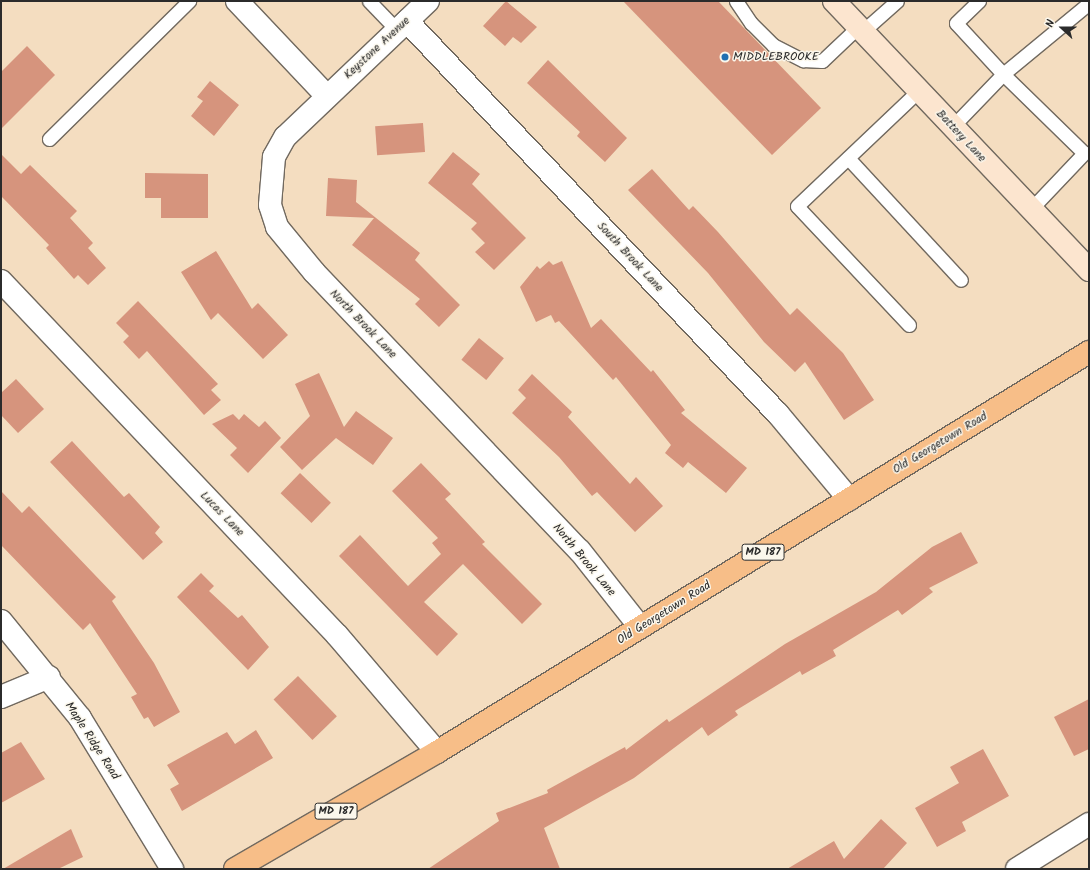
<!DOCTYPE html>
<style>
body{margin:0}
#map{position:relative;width:1090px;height:870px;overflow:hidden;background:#f4ddc0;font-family:Kalam,sans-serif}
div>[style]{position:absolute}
.building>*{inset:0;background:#d6947d;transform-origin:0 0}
.roads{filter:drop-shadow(1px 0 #71695f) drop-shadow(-1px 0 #71695f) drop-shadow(0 1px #71695f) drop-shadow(0 -1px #71695f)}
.lane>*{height:13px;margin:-6.5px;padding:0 6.5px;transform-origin:6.5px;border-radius:6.5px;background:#fff}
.street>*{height:22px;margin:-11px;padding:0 11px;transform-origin:11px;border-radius:11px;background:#fff}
.secondary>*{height:22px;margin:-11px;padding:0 11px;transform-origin:11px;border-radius:11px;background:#fce5cf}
.primary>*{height:22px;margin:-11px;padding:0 11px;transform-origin:11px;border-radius:11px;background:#f7be88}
.dots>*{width:11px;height:11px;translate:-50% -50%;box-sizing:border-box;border:2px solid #fbf7ec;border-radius:50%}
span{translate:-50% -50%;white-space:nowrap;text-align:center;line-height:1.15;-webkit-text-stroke:3px #fbf7ec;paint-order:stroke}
.shield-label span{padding:1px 3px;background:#fbf7ec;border:1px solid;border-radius:3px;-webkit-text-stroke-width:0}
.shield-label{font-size:11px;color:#2b2b2b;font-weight:700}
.street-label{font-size:12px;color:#2b2b2b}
.poi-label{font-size:12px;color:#2b2b2b}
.left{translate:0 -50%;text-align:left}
.frame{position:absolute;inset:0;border:2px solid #2b2b2b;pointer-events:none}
.north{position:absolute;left:1042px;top:8px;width:40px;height:40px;-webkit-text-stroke:3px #fbf7ec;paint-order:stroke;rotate:291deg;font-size:11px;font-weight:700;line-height:16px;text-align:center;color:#2b2b2b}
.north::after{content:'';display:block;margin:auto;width:14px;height:18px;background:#2b2b2b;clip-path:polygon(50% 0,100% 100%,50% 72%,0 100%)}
</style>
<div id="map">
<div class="building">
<i style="clip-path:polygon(506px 1px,537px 27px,521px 43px,513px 37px,505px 46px,483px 26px)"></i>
<i style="clip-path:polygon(623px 1px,718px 1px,821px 108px,772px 155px)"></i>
<i style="clip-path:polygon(27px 46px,55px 75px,1px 129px,1px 72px)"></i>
<i style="clip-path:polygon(548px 60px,627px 138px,605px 162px,577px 136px,580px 132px,527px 83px)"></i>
<i style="clip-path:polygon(210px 81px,239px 105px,214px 136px,191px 116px,203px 101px,197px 97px)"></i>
<i style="left:423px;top:123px;width:29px;height:48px;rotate:86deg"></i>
<i style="clip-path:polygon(453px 152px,480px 174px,472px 184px,526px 238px,494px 270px,475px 252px,485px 243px,471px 229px,477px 223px,428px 183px)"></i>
<i style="clip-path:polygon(1px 154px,21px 174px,30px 165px,77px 211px,70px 218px,93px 243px,88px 248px,106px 268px,88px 285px,78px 275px,74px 279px,46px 248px,49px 245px,1px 196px)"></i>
<i style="clip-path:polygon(652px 169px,689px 210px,693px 206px,718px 232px,790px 315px,797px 308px,843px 353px,874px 400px,844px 420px,805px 362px,795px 372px,764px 342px,708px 273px,628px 190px)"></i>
<i style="clip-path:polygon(145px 173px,208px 174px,208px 218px,161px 218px,161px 198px,145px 198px)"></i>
<i style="clip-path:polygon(328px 178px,357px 180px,356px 202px,420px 253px,415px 260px,460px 305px,439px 327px,415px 304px,420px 299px,352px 245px,374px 218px,326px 216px)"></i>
<i style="clip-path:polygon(216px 251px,252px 309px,258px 303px,288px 335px,263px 359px,218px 313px,211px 320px,181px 272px)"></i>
<i style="clip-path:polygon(549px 261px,553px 265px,562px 261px,591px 328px,601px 319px,651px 372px,653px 370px,685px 410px,681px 413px,747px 468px,726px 493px,688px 462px,683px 468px,665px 453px,671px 445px,616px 377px,613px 380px,559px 321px,555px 323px,551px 315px,536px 322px,520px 287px,537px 266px,540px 269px)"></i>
<i style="clip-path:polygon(138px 301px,218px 384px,211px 390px,221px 400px,204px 415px,147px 351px,139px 359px,123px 342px,129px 336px,116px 323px)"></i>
<i style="left:479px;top:338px;width:32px;height:28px;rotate:39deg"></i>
<i style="clip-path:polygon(319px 373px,344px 427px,356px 411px,393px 438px,373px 465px,336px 438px,302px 470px,280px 447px,310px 416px,295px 384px)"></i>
<i style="clip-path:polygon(532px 374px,572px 412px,568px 417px,630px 484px,636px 477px,663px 506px,635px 532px,597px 492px,592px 496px,559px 457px,512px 413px,526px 398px,518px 390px)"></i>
<i style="clip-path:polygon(16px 379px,44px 409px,18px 433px,1px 415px,1px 393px)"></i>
<i style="clip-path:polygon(233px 414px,239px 420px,244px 414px,259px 427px,265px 421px,281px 438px,248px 473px,230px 455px,237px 448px,212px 424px)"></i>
<i style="clip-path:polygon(72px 441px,124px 497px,129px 493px,160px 527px,155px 533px,163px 542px,143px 560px,50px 462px)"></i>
<i style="clip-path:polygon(421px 463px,451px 494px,445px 499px,485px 542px,482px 544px,542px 604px,522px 624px,463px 564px,424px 602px,458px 634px,437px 656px,339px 556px,360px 535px,408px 586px,441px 554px,432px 543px,438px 538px,392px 491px)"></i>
<i style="left:300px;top:473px;width:43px;height:28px;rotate:44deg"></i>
<i style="clip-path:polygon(1px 491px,22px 513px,29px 506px,116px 597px,112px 601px,154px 663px,180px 712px,154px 727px,148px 717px,144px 719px,131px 697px,137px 694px,90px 623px,83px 630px,1px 545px)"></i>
<i style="clip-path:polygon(961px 532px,978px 563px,929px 588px,933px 592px,902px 615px,898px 610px,833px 650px,836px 656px,802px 675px,800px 671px,735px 711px,738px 715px,708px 736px,702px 727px,634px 778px,544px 828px,560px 869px,428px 869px,499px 821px,496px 813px,548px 793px,547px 790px,625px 747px,626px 750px,667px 719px,669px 722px,785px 644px,876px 592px,932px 547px)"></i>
<i style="clip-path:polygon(201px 573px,214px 586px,209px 591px,238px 618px,242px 615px,269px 647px,248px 670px,177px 597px)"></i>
<i style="left:298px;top:676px;width:56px;height:34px;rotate:46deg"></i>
<i style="clip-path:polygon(1089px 699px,1089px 749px,1074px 756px,1054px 717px)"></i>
<i style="clip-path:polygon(256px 730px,273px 758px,182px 811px,170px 789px,179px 784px,167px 765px,227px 732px,235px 744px)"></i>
<i style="clip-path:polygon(21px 742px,45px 779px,1px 803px,1px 753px)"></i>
<i style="clip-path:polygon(983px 749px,1009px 796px,962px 822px,966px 831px,937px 847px,915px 808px,959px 783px,950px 767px)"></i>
<i style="clip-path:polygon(881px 819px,907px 843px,883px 869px,787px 869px,834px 841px,844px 859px)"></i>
<i style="clip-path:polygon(71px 829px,83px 857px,58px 869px,3px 869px)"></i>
</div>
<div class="roads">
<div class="lane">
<i style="left:369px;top:1px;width:40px;rotate:46deg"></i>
<i style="left:736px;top:1px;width:27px;rotate:56deg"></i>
<i style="left:751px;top:23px;width:31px;rotate:45deg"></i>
<i style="left:773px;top:45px;width:34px;rotate:27deg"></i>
<i style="left:803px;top:60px;width:19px;rotate:3deg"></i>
<i style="left:822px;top:61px;width:50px;rotate:-43.4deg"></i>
<i style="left:863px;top:31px;width:45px;rotate:-41.4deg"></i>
<i style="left:952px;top:127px;width:74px;rotate:-46.1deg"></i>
<i style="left:1003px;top:74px;width:69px;rotate:-132.7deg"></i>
<i style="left:956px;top:23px;width:32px;rotate:-44deg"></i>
<i style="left:49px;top:139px;width:197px;rotate:-44.6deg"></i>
<i style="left:848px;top:158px;width:166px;rotate:47.2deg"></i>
<i style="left:1030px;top:210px;width:79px;rotate:-46.5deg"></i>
<i style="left:1084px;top:153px;width:113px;rotate:-135.7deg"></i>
<i style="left:1003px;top:74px;width:112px;rotate:-39.5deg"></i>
<i style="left:909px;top:325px;width:163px;rotate:-133.3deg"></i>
<i style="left:797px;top:206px;width:167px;rotate:-43.5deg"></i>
</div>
<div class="street">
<i style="left:237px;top:1px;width:129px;rotate:46.6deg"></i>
<i style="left:428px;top:1px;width:197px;rotate:136.4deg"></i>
<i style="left:285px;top:137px;width:23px;rotate:119deg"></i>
<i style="left:274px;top:157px;width:48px;rotate:94.8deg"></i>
<i style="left:270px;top:205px;width:23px;rotate:72deg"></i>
<i style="left:277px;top:227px;width:58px;rotate:50.6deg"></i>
<i style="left:314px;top:272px;width:385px;rotate:46.4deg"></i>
<i style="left:580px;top:551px;width:97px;rotate:51.7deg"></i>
<i style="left:407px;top:21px;width:540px;rotate:46.65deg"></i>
<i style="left:778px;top:414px;width:111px;rotate:50.1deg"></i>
<i style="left:1px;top:281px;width:488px;rotate:46.5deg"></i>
<i style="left:337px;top:635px;width:154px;rotate:49.5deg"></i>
<i style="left:1px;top:621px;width:125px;rotate:50.8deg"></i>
<i style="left:80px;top:718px;width:177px;rotate:58.6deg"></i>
<i style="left:1px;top:697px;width:52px;rotate:-22.6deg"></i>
<i style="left:1017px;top:869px;width:85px;rotate:-32deg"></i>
</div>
<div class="secondary">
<i style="left:834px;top:1px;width:371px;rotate:46.5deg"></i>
</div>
<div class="primary">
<i style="left:235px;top:869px;width:233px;rotate:-30.1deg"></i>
<i style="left:437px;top:752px;width:765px;rotate:-31.53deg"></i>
</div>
</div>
<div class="dots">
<i style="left:725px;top:57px;background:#1f6fb2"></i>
</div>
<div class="shield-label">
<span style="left:763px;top:552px">MD 187</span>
<span style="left:336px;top:811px">MD 187</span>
</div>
<div class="street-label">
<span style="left:377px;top:48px;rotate:-43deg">Keystone Avenue</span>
<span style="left:961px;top:136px;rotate:47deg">Battery Lane</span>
<span style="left:630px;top:257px;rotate:47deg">South Brook Lane</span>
<span style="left:363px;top:324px;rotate:46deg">North Brook Lane</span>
<span style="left:940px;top:443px;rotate:-31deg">Old Georgetown Road</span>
<span style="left:222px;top:514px;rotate:46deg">Lucas Lane</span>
<span style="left:584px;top:560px;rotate:50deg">North Brook Lane</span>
<span style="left:664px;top:613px;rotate:-32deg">Old Georgetown Road</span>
<span style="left:92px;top:741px;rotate:57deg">Maple Ridge Road</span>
</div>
<div class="poi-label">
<span class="left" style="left:733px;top:57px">MIDDLEBROOKE</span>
</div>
<div class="frame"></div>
<div class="north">N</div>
</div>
